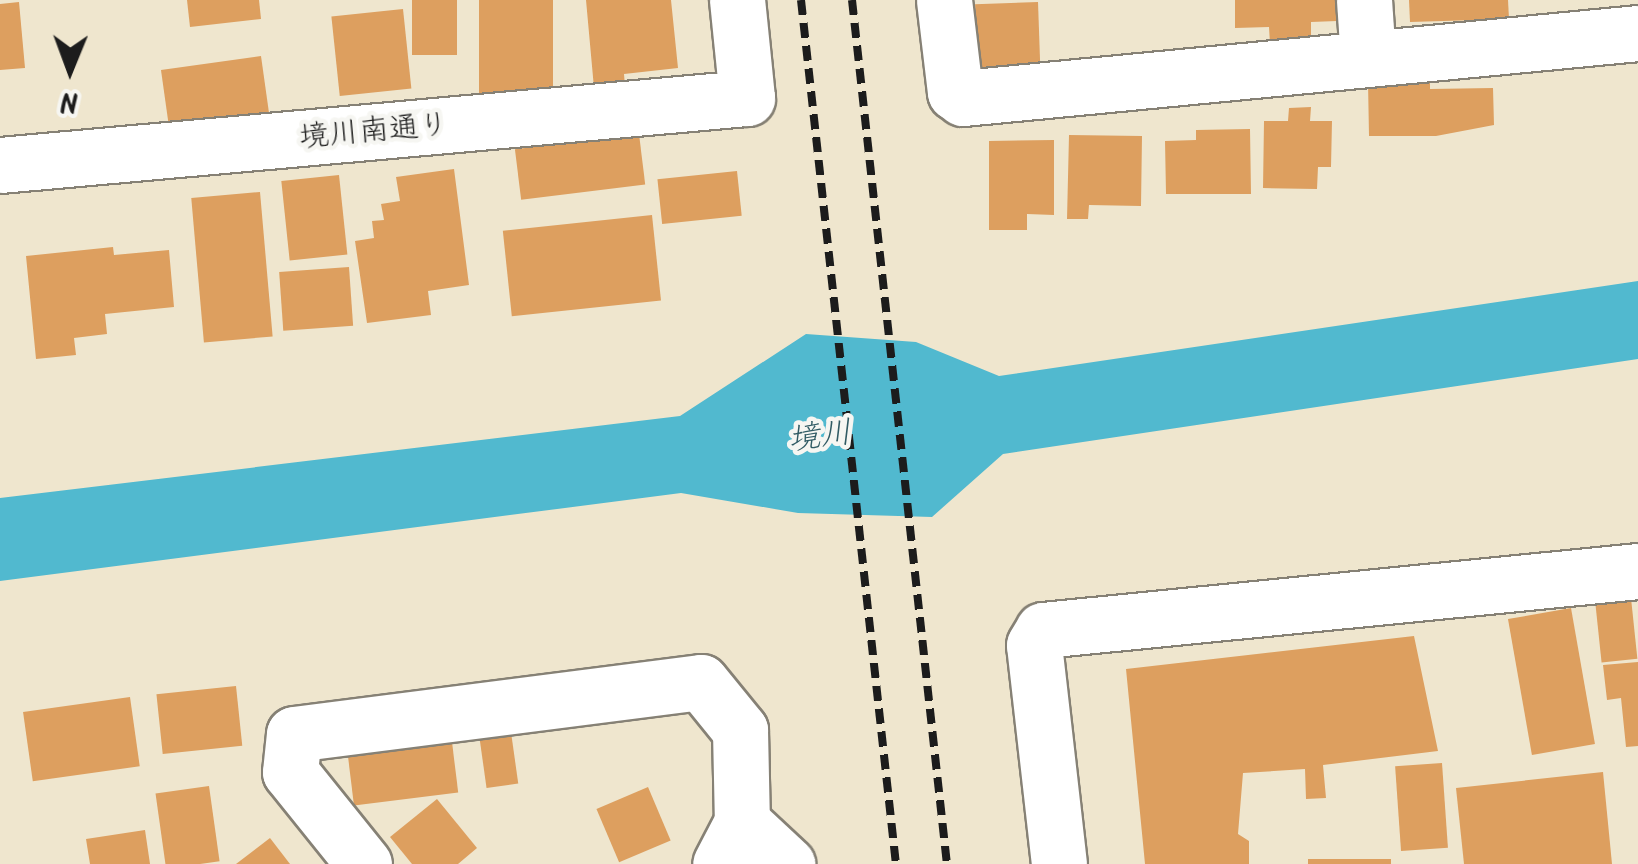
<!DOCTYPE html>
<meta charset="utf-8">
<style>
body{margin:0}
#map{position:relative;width:1638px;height:864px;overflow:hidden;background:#efe6ce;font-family:Kalam,"Klee One",sans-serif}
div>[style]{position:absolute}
.water>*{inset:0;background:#51b9cf}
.building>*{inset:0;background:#dd9f5f;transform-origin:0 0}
.roads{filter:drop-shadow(2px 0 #868175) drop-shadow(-2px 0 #868175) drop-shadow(0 2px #868175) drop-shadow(0 -2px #868175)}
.minor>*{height:55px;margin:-27.5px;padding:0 27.5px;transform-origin:27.5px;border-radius:27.5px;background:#fff}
.rail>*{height:8px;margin-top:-4px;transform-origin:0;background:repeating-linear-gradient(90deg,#1c1c1c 0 15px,transparent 0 23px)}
span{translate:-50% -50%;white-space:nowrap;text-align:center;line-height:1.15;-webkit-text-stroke:9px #f6f6f2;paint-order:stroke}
.street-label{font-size:30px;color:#1c1c1c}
.water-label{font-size:32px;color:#315b64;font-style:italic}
.north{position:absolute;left:20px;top:20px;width:100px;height:100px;-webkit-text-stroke:8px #f6f6f2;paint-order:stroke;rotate:181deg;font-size:28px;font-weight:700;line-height:40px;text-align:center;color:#1c1c1c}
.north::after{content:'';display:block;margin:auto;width:35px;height:45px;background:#1c1c1c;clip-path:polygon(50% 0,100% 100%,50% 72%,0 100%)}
</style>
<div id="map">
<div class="water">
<i style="clip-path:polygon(1638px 281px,1638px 359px,1003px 454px,932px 517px,798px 513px,681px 493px,0 581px,0 498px,680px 416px,806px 334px,916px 342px,999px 376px)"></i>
</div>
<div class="building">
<i style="clip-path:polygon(187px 0,259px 0,261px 19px,190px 27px)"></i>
<i style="left:412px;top:0;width:45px;height:55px"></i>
<i style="left:479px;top:0;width:74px;height:107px"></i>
<i style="clip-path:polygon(586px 0,671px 0,678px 68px,624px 74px,625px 86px,594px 88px)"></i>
<i style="clip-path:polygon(1235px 0,1337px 0,1337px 21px,1311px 22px,1311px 43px,1270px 44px,1269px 27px,1235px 28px)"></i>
<i style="clip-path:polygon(1409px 0,1508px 0,1509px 19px,1410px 22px)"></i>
<i style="clip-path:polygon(19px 2px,25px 68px,0 70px,0 4px)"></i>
<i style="left:1038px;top:2px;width:69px;height:63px;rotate:88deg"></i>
<i style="left:403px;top:9px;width:80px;height:72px;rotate:84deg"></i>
<i style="left:261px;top:56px;width:73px;height:101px;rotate:82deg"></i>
<i style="clip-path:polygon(1430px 81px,1430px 89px,1493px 88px,1494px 125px,1436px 136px,1369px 136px,1368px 82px)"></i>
<i style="clip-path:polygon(1311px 107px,1310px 121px,1332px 121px,1331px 167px,1318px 167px,1317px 189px,1263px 188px,1264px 121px,1288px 121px,1289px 108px)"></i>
<i style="clip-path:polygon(1250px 129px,1251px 194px,1166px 194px,1165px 141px,1196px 140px,1196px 130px)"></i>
<i style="left:639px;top:134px;width:51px;height:125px;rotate:83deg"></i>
<i style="clip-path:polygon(1069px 135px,1142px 136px,1141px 206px,1089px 205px,1088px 219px,1067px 219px)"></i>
<i style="clip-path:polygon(1054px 140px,1054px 215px,1027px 214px,1027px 230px,989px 230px,989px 141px)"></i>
<i style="clip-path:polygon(454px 169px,469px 285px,428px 291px,431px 315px,367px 323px,355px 241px,374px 238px,372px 221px,384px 220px,381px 204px,400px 201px,396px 177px)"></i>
<i style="left:737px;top:171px;width:45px;height:80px;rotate:84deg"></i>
<i style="left:339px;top:175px;width:80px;height:58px;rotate:84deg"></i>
<i style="left:260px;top:192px;width:145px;height:69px;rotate:85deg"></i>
<i style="left:652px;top:215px;width:86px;height:150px;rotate:84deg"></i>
<i style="clip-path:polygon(113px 247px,114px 255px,169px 250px,174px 307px,105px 314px,107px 334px,74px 338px,76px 355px,36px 359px,26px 256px)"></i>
<i style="left:349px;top:267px;width:59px;height:70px;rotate:86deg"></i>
<i style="left:1631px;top:598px;width:61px;height:36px;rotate:84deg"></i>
<i style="left:1571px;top:608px;width:138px;height:64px;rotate:80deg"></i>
<i style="clip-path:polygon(1414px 636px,1438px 751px,1323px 765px,1326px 798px,1306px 799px,1305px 769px,1243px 773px,1238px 834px,1249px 841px,1249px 864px,1145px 864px,1126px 669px)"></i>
<i style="clip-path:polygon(1638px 662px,1638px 746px,1626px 747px,1621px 698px,1607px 700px,1603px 665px)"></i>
<i style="left:236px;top:686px;width:60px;height:80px;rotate:84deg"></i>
<i style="left:130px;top:697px;width:70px;height:108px;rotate:82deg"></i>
<i style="left:511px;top:732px;width:52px;height:32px;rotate:82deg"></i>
<i style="left:452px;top:742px;width:51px;height:105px;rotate:83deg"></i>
<i style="left:1442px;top:763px;width:85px;height:47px;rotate:86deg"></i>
<i style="clip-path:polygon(1603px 772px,1612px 864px,1464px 864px,1456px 788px)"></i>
<i style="left:209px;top:786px;width:76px;height:54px;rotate:82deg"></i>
<i style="left:648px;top:787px;width:58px;height:56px;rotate:67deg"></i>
<i style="clip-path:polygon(437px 799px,477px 848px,458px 864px,412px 864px,390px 837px)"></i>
<i style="clip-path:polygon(145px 830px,150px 864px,90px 864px,86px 839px)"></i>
<i style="clip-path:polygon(270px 838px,290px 864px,236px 864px)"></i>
<i style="left:1308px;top:859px;width:83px;height:5px"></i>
</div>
<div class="roads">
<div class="minor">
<i style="left:944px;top:0;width:93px;rotate:83.2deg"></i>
<i style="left:955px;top:92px;width:10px;rotate:37deg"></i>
<i style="left:963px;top:98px;width:678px;rotate:-5.5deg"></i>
<i style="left:1364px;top:0;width:58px;rotate:86.1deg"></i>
<i style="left:0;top:165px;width:750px;rotate:-5.13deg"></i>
<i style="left:747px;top:98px;width:99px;rotate:-95.8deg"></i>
<i style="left:742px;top:822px;width:62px;rotate:43deg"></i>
<i style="left:364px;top:864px;width:118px;rotate:-128.8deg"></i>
<i style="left:290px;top:772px;width:38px;rotate:-84deg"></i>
<i style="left:294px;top:734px;width:410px;rotate:-7.3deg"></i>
<i style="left:701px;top:682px;width:62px;rotate:50.9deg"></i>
<i style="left:740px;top:730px;width:92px;rotate:88.8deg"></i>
<i style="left:742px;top:822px;width:47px;rotate:117.6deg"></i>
<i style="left:1059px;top:864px;width:220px;rotate:-96.5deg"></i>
<i style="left:1034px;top:645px;width:17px;rotate:-59deg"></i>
<i style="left:1043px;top:630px;width:598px;rotate:-5.66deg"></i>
</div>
</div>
<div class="rail">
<i style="left:801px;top:0;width:869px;rotate:83.73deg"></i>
<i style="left:852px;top:0;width:869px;rotate:83.73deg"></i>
</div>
<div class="street-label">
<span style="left:374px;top:132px;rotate:-5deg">境川南通り</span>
</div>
<div class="water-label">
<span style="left:820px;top:438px;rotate:-7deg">境川</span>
</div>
<div class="north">N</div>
</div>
